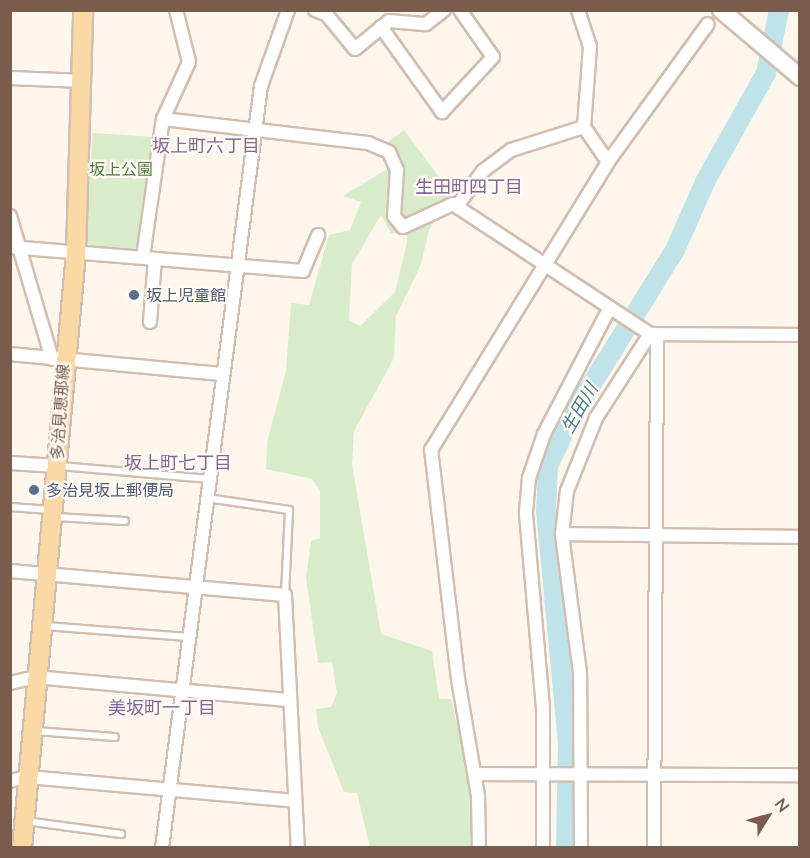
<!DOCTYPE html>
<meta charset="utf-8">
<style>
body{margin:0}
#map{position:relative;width:810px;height:858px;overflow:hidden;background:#fdf6ec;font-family:Lato,"Noto Sans JP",sans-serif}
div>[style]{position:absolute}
.green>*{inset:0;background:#d8ecc9}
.river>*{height:20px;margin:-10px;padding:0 10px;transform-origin:10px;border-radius:10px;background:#bfe3e8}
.roads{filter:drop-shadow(2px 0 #d1beb0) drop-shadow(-2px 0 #d1beb0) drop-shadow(0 2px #d1beb0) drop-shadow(0 -2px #d1beb0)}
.lane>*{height:6px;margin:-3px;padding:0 3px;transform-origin:3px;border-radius:3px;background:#fff}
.street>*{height:12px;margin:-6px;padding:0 6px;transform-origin:6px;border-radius:6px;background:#fff}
.secondary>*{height:16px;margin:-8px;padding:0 8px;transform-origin:8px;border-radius:8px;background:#fff}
.primary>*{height:18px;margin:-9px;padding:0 9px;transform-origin:9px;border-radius:9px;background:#fbd9a5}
.dots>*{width:16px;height:16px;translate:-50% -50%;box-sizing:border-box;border:3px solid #fffaf3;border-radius:50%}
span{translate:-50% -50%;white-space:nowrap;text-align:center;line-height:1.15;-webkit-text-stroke:4.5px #fffaf3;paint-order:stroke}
.park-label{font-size:16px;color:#537a41}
.service-label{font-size:16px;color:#4e5e75}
.left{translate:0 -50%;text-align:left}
.street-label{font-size:16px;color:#7a5c4d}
.neighbourhood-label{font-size:18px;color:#846695}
.water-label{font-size:18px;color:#437c86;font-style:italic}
.frame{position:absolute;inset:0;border:12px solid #7a5c4d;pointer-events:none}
.north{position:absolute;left:738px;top:786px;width:60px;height:60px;-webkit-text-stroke:4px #fffaf3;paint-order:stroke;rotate:53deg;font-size:16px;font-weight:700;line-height:24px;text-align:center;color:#7a5c4d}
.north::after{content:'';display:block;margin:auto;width:21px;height:27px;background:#7a5c4d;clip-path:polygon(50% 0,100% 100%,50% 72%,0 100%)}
</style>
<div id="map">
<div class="green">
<i style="clip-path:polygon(evenodd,404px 130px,452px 194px,429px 230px,421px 264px,396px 316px,394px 358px,354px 431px,352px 464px,381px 634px,432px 651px,439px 699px,451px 699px,473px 792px,472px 847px,370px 847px,357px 793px,344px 792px,318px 727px,316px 709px,331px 707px,337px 693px,332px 662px,318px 663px,306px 577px,311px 541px,320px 538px,320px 490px,312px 479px,266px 469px,267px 442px,286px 371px,291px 303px,309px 305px,329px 235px,350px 230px,361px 202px,343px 196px,392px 166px,377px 151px,404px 130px,381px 215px,391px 233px,407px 235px,407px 242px,395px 292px,360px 326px,349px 320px,352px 264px,381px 215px)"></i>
<i style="clip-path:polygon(93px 133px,154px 137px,138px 252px,94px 250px,85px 240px)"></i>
</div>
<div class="river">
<i style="left:566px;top:848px;width:105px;rotate:-88.9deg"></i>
<i style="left:568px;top:743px;width:233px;rotate:-95.4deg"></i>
<i style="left:546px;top:511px;width:45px;rotate:-87.5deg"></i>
<i style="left:548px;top:466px;width:55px;rotate:-64.4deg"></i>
<i style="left:572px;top:416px;width:195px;rotate:-58.2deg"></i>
<i style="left:675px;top:250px;width:77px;rotate:-66.1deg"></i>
<i style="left:706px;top:180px;width:123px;rotate:-60.7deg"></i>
<i style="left:766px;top:73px;width:64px;rotate:-78.3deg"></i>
</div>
<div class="roads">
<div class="lane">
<i style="left:60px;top:466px;width:150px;rotate:5deg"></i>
<i style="left:207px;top:498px;width:83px;rotate:8.3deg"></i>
<i style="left:289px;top:510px;width:85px;rotate:92.7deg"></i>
<i style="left:10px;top:507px;width:41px;rotate:4.2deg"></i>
<i style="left:55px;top:517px;width:70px;rotate:3.3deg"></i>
<i style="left:45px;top:626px;width:143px;rotate:4.4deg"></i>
<i style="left:36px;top:731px;width:79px;rotate:4.3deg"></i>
<i style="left:25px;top:821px;width:97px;rotate:7.7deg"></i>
</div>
<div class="street">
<i style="left:315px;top:10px;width:12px;rotate:20deg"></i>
<i style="left:326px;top:14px;width:45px;rotate:50.4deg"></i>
<i style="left:355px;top:49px;width:44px;rotate:-39.5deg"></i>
<i style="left:389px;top:21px;width:37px;rotate:5deg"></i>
<i style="left:426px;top:24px;width:23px;rotate:-38deg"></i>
<i style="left:578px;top:10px;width:39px;rotate:72deg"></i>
<i style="left:590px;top:47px;width:80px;rotate:94.3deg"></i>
<i style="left:584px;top:127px;width:42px;rotate:55.6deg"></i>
<i style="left:381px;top:27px;width:105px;rotate:54.3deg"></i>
<i style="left:442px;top:112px;width:75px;rotate:-47.2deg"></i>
<i style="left:493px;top:57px;width:57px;rotate:-125.1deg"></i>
<i style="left:10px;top:78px;width:74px;rotate:2.3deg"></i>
<i style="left:163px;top:119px;width:206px;rotate:6.7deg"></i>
<i style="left:368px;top:143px;width:23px;rotate:23deg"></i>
<i style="left:389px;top:152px;width:20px;rotate:66deg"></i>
<i style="left:397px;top:170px;width:46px;rotate:93.7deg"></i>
<i style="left:394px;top:216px;width:14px;rotate:51deg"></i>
<i style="left:403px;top:227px;width:55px;rotate:-24.7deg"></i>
<i style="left:453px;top:204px;width:236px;rotate:33.4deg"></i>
<i style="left:650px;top:334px;width:150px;rotate:0.4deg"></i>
<i style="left:457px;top:206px;width:44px;rotate:-53.4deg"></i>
<i style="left:483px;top:171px;width:35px;rotate:-37deg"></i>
<i style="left:511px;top:150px;width:77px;rotate:-17.5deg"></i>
<i style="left:10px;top:216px;width:149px;rotate:73.6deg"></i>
<i style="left:10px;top:247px;width:294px;rotate:4.7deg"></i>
<i style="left:303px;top:271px;width:39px;rotate:-67deg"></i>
<i style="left:143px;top:257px;width:139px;rotate:-81.8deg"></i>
<i style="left:163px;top:119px;width:63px;rotate:-65.5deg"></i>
<i style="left:189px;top:62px;width:54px;rotate:-104deg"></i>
<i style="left:150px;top:322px;width:63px;rotate:-85.5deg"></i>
<i style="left:10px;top:354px;width:214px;rotate:5.4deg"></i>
<i style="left:10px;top:463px;width:47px;rotate:3.7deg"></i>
<i style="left:562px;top:534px;width:238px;rotate:0.7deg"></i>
<i style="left:10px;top:571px;width:276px;rotate:5deg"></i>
<i style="left:285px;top:595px;width:253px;rotate:87.1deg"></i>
<i style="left:10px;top:683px;width:26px;rotate:-13deg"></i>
<i style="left:35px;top:677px;width:253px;rotate:5.2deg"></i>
<i style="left:475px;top:774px;width:325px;rotate:0.2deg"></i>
<i style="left:10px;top:781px;width:18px;rotate:-13deg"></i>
<i style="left:28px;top:777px;width:268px;rotate:5.1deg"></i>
<i style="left:162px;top:848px;width:768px;rotate:-82.6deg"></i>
<i style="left:261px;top:86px;width:81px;rotate:-70.4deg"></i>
<i style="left:479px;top:848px;width:52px;rotate:-91.1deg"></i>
<i style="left:478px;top:796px;width:119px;rotate:-99.7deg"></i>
<i style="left:458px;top:679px;width:231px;rotate:-96.7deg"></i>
<i style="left:431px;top:450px;width:338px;rotate:-58.4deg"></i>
<i style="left:608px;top:162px;width:170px;rotate:-54.1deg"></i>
<i style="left:543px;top:848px;width:140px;rotate:-90deg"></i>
<i style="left:543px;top:708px;width:197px;rotate:-95deg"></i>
<i style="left:526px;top:512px;width:34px;rotate:-85deg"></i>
<i style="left:529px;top:478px;width:46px;rotate:-71.2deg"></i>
<i style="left:544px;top:434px;width:141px;rotate:-62.5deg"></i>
<i style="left:581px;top:848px;width:175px;rotate:-90.3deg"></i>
<i style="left:580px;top:673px;width:140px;rotate:-97.4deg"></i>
<i style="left:562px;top:534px;width:43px;rotate:-83.4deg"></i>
<i style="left:567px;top:491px;width:79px;rotate:-68.3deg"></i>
<i style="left:596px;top:418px;width:100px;rotate:-57.3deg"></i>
<i style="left:654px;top:848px;width:512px;rotate:-89.66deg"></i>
</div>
<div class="secondary">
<i style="left:721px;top:10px;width:104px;rotate:40.3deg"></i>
</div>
<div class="primary">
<i style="left:22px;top:848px;width:597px;rotate:-84.81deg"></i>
<i style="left:76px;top:253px;width:243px;rotate:-88.3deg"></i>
</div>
</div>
<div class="dots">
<i style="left:134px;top:295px;background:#5c6f8a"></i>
<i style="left:34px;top:490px;background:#5c6f8a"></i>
</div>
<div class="park-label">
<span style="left:121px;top:169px">坂上公園</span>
</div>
<div class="service-label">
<span class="left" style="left:146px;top:295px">坂上児童館</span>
<span class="left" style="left:46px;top:490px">多治見坂上郵便局</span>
</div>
<div class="street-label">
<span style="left:60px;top:412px;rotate:-86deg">多治見恵那線</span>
</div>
<div class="neighbourhood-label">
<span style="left:206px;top:145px">坂上町六丁目</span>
<span style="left:469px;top:186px">生田町四丁目</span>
<span style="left:178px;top:462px">坂上町七丁目</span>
<span style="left:162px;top:707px">美坂町一丁目</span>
</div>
<div class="water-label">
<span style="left:579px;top:408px;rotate:-60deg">生田川</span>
</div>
<div class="frame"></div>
<div class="north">N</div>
</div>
